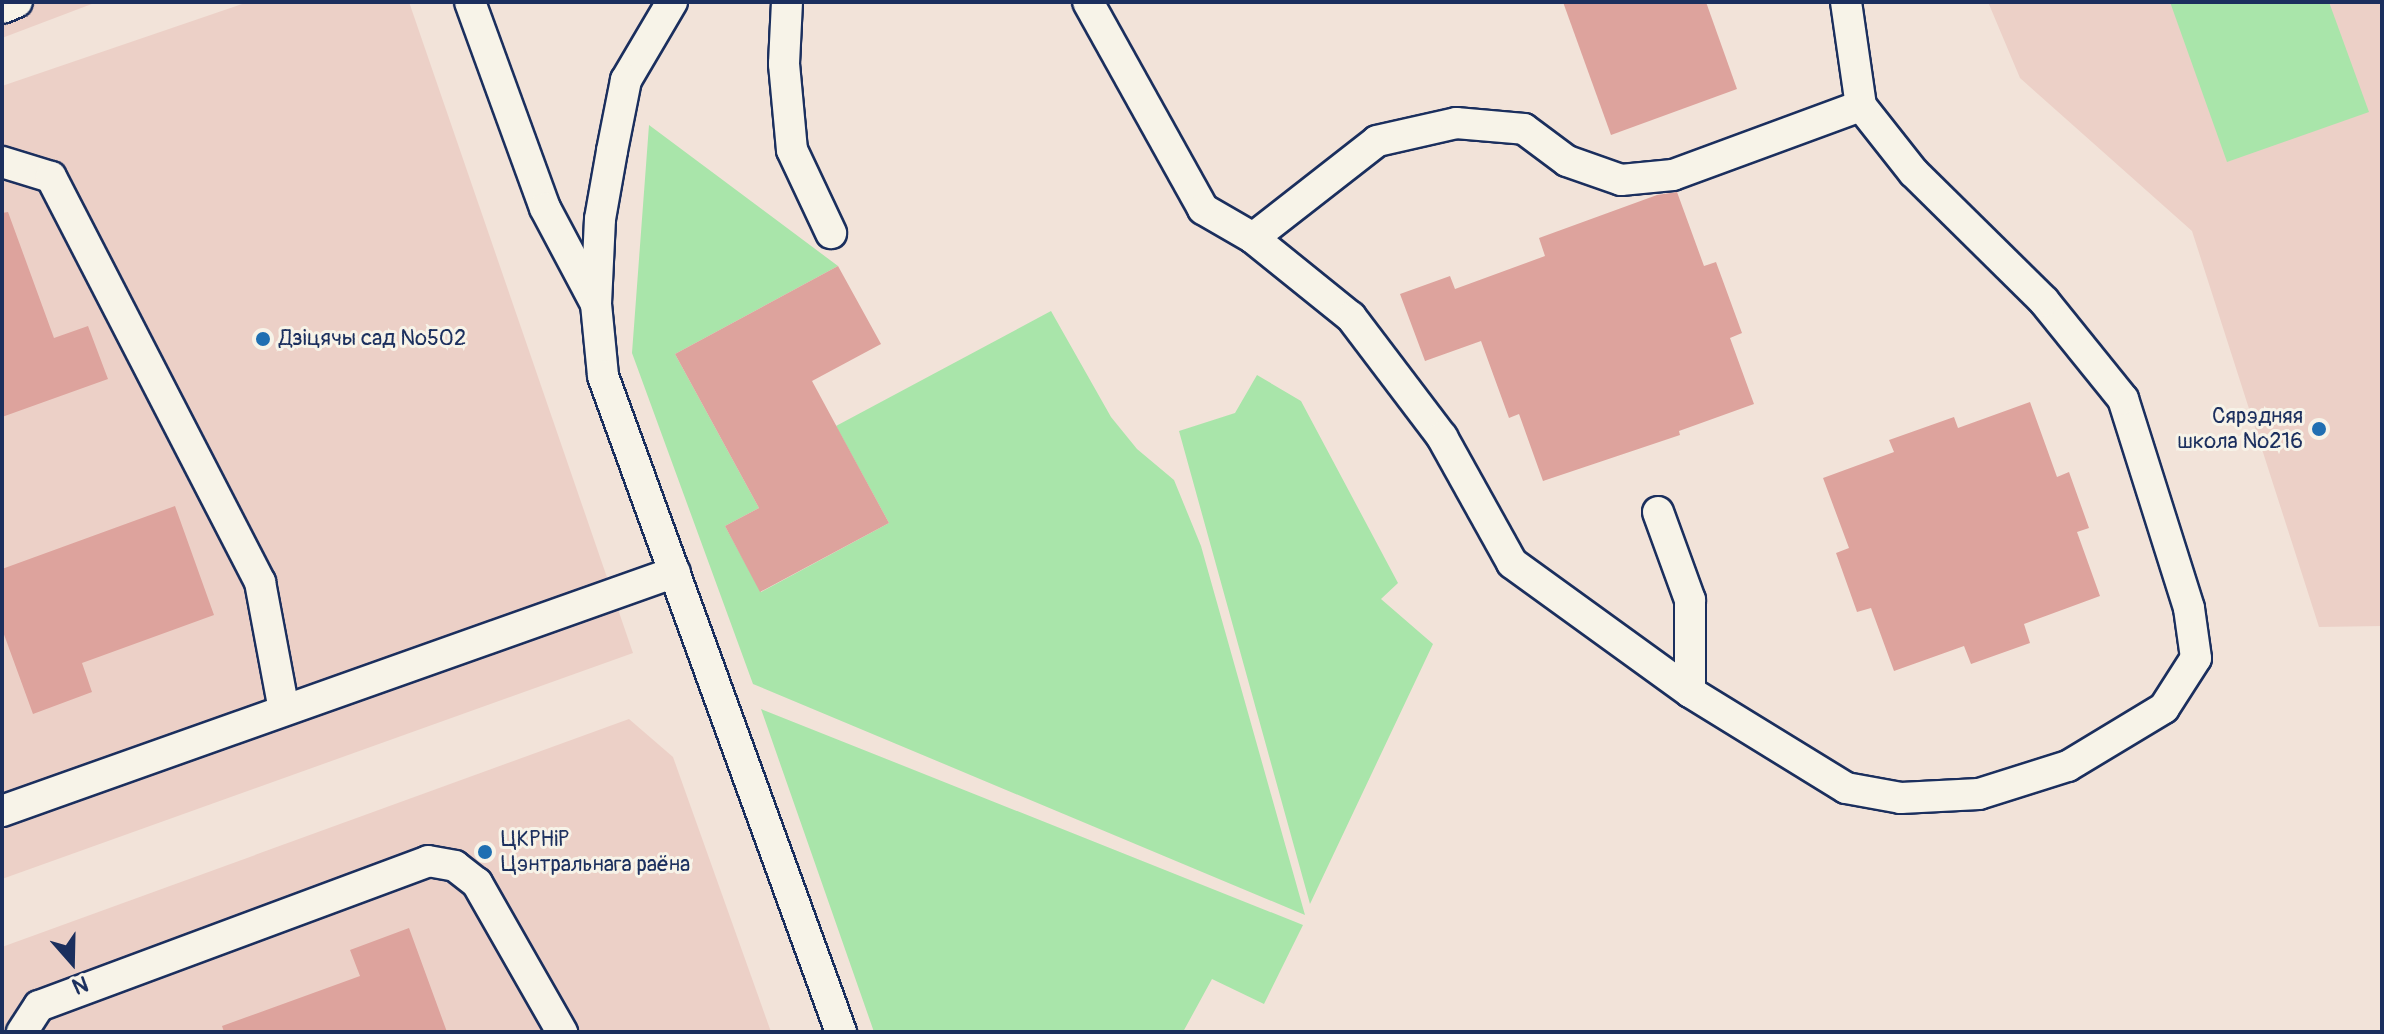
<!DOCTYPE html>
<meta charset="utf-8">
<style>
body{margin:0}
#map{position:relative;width:2384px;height:1034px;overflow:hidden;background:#f2e3d9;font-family:Pangolin,sans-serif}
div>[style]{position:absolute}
.built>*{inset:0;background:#ecd0c7}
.green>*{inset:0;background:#a9e5aa}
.building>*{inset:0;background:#dda39d}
.roads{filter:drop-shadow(2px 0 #1b2f5e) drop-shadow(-2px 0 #1b2f5e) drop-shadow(0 2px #1b2f5e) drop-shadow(0 -2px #1b2f5e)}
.service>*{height:30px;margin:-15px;padding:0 15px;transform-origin:15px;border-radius:15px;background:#f7f3e8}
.dots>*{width:22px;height:22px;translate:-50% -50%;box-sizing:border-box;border:4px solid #f7f3e8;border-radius:50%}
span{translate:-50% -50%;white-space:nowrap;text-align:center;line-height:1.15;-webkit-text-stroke:6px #f7f3e8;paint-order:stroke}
.poi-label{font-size:22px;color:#1b2f5e}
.left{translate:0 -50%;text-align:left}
.right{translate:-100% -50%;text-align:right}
.frame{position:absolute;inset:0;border:4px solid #1b2f5e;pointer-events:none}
.north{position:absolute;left:32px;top:922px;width:80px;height:80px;-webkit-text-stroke:6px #f7f3e8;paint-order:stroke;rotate:160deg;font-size:22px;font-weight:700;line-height:32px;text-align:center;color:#1b2f5e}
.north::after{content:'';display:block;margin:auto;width:28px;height:36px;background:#1b2f5e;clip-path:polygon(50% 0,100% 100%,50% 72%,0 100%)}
</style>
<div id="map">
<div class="built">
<i style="clip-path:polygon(2px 2px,97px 2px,2px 38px)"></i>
<i style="clip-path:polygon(248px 2px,409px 2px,633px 653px,2px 879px,2px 86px)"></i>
<i style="clip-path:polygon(1988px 2px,2382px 2px,2382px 626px,2319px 627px,2192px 231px,2020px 78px)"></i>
<i style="clip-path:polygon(629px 719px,673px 757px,771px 1032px,2px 1032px,2px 947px)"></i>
</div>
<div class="green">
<i style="clip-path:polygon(2170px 2px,2329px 2px,2369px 112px,2227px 162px)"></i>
<i style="clip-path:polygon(649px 125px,838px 266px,675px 354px,759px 508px,725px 526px,761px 592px,889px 523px,836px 426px,1051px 311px,1111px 417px,1137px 449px,1174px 480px,1201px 546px,1305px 915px,753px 684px,632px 353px)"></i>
<i style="clip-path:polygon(1257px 375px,1301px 401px,1398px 583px,1381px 599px,1433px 644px,1310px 904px,1179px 431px,1235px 413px)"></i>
<i style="clip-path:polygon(761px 709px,1303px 925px,1264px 1004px,1212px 979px,1183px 1032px,874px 1032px)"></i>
</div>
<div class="building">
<i style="clip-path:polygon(1563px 2px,1706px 2px,1737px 89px,1611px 135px)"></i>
<i style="clip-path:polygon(1677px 192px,1704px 266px,1716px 262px,1742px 333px,1730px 338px,1754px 404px,1679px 431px,1680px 435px,1543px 481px,1519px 414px,1509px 418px,1481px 341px,1425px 361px,1400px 294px,1450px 276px,1455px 289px,1545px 256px,1539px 238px,1657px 195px)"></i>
<i style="clip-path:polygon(8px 212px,54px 338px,88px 326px,108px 379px,2px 417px,2px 213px)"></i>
<i style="clip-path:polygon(838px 266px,881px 344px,812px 381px,889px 523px,760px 592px,725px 526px,759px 508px,675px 354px)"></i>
<i style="clip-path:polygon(2030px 402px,2057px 477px,2069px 472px,2089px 528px,2077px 532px,2100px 596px,2024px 624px,2030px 643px,1971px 664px,1964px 646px,1894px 671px,1871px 608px,1857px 612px,1836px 553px,1849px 548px,1823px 478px,1894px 452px,1889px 440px,1954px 417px,1958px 428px)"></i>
<i style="clip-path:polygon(175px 506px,214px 615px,82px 663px,92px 692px,33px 714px,2px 629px,2px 569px)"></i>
<i style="clip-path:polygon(409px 928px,447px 1032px,224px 1032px,222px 1026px,360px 976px,350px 950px)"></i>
</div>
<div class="roads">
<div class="service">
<i style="left:470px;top:2px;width:219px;rotate:70deg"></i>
<i style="left:545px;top:208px;width:106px;rotate:62deg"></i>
<i style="left:672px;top:2px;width:91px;rotate:120.5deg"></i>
<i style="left:626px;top:80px;width:72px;rotate:101.2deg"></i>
<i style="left:612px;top:151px;width:69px;rotate:100deg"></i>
<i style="left:600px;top:219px;width:85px;rotate:92.7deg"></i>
<i style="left:596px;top:304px;width:72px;rotate:84.4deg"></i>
<i style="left:603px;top:376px;width:698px;rotate:70.06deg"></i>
<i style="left:787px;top:2px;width:62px;rotate:92.8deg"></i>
<i style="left:784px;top:64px;width:86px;rotate:84.7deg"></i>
<i style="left:792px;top:150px;width:92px;rotate:64.8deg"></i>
<i style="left:1088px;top:2px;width:237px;rotate:60.9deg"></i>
<i style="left:1203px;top:209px;width:58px;rotate:30.1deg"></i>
<i style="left:1253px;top:238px;width:126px;rotate:38.9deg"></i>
<i style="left:1351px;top:317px;width:151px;rotate:52.8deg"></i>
<i style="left:1442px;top:437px;width:144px;rotate:60.9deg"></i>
<i style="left:1512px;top:563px;width:220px;rotate:35.9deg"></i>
<i style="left:1690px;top:692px;width:183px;rotate:31.6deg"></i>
<i style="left:1846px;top:788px;width:56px;rotate:10.3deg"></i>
<i style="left:1901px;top:798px;width:78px;rotate:-2.9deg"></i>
<i style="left:1979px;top:794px;width:93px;rotate:-17.5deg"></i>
<i style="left:2068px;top:766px;width:112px;rotate:-31.1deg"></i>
<i style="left:2164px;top:708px;width:59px;rotate:-57.4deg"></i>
<i style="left:2196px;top:658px;width:50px;rotate:-98deg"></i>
<i style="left:2189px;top:608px;width:219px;rotate:-107.5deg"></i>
<i style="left:2123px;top:399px;width:126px;rotate:-128.9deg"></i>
<i style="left:2044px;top:301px;width:182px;rotate:-135.4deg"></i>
<i style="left:1914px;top:173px;width:85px;rotate:-128.3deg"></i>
<i style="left:1861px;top:106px;width:105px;rotate:-98.2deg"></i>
<i style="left:2px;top:8px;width:16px;rotate:-22deg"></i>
<i style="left:2px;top:162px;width:51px;rotate:17deg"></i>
<i style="left:51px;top:177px;width:456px;rotate:62.7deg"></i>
<i style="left:260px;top:582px;width:130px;rotate:79.4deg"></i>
<i style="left:1253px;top:238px;width:157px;rotate:-38deg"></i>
<i style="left:1377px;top:141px;width:81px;rotate:-12.8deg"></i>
<i style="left:1456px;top:123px;width:68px;rotate:5deg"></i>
<i style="left:1524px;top:129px;width:54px;rotate:36.7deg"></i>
<i style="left:1567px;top:161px;width:57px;rotate:19.4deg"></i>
<i style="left:1621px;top:180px;width:52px;rotate:-5.5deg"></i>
<i style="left:1673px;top:175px;width:200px;rotate:-20.2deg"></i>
<i style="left:1658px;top:512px;width:94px;rotate:70deg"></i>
<i style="left:1690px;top:600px;width:92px;rotate:90deg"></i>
<i style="left:2px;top:811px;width:714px;rotate:-19.55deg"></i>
<i style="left:22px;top:1032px;width:31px;rotate:-57deg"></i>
<i style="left:39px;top:1006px;width:415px;rotate:-20.4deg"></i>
<i style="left:428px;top:861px;width:27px;rotate:10deg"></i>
<i style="left:455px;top:866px;width:28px;rotate:38deg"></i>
<i style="left:477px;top:883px;width:172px;rotate:60.3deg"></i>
</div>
</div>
<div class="dots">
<i style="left:263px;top:339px;background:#1f6fb2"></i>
<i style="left:2319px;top:429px;background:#1f6fb2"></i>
<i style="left:485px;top:852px;background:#1f6fb2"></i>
</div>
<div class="poi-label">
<span class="left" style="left:279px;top:339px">Дзіцячы сад №502</span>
<span class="right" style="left:2303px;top:429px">Сярэдняя<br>школа №216</span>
<span class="left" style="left:501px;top:852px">ЦКРНіР<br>Цэнтральнага раёна</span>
</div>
<div class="frame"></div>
<div class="north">N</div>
</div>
